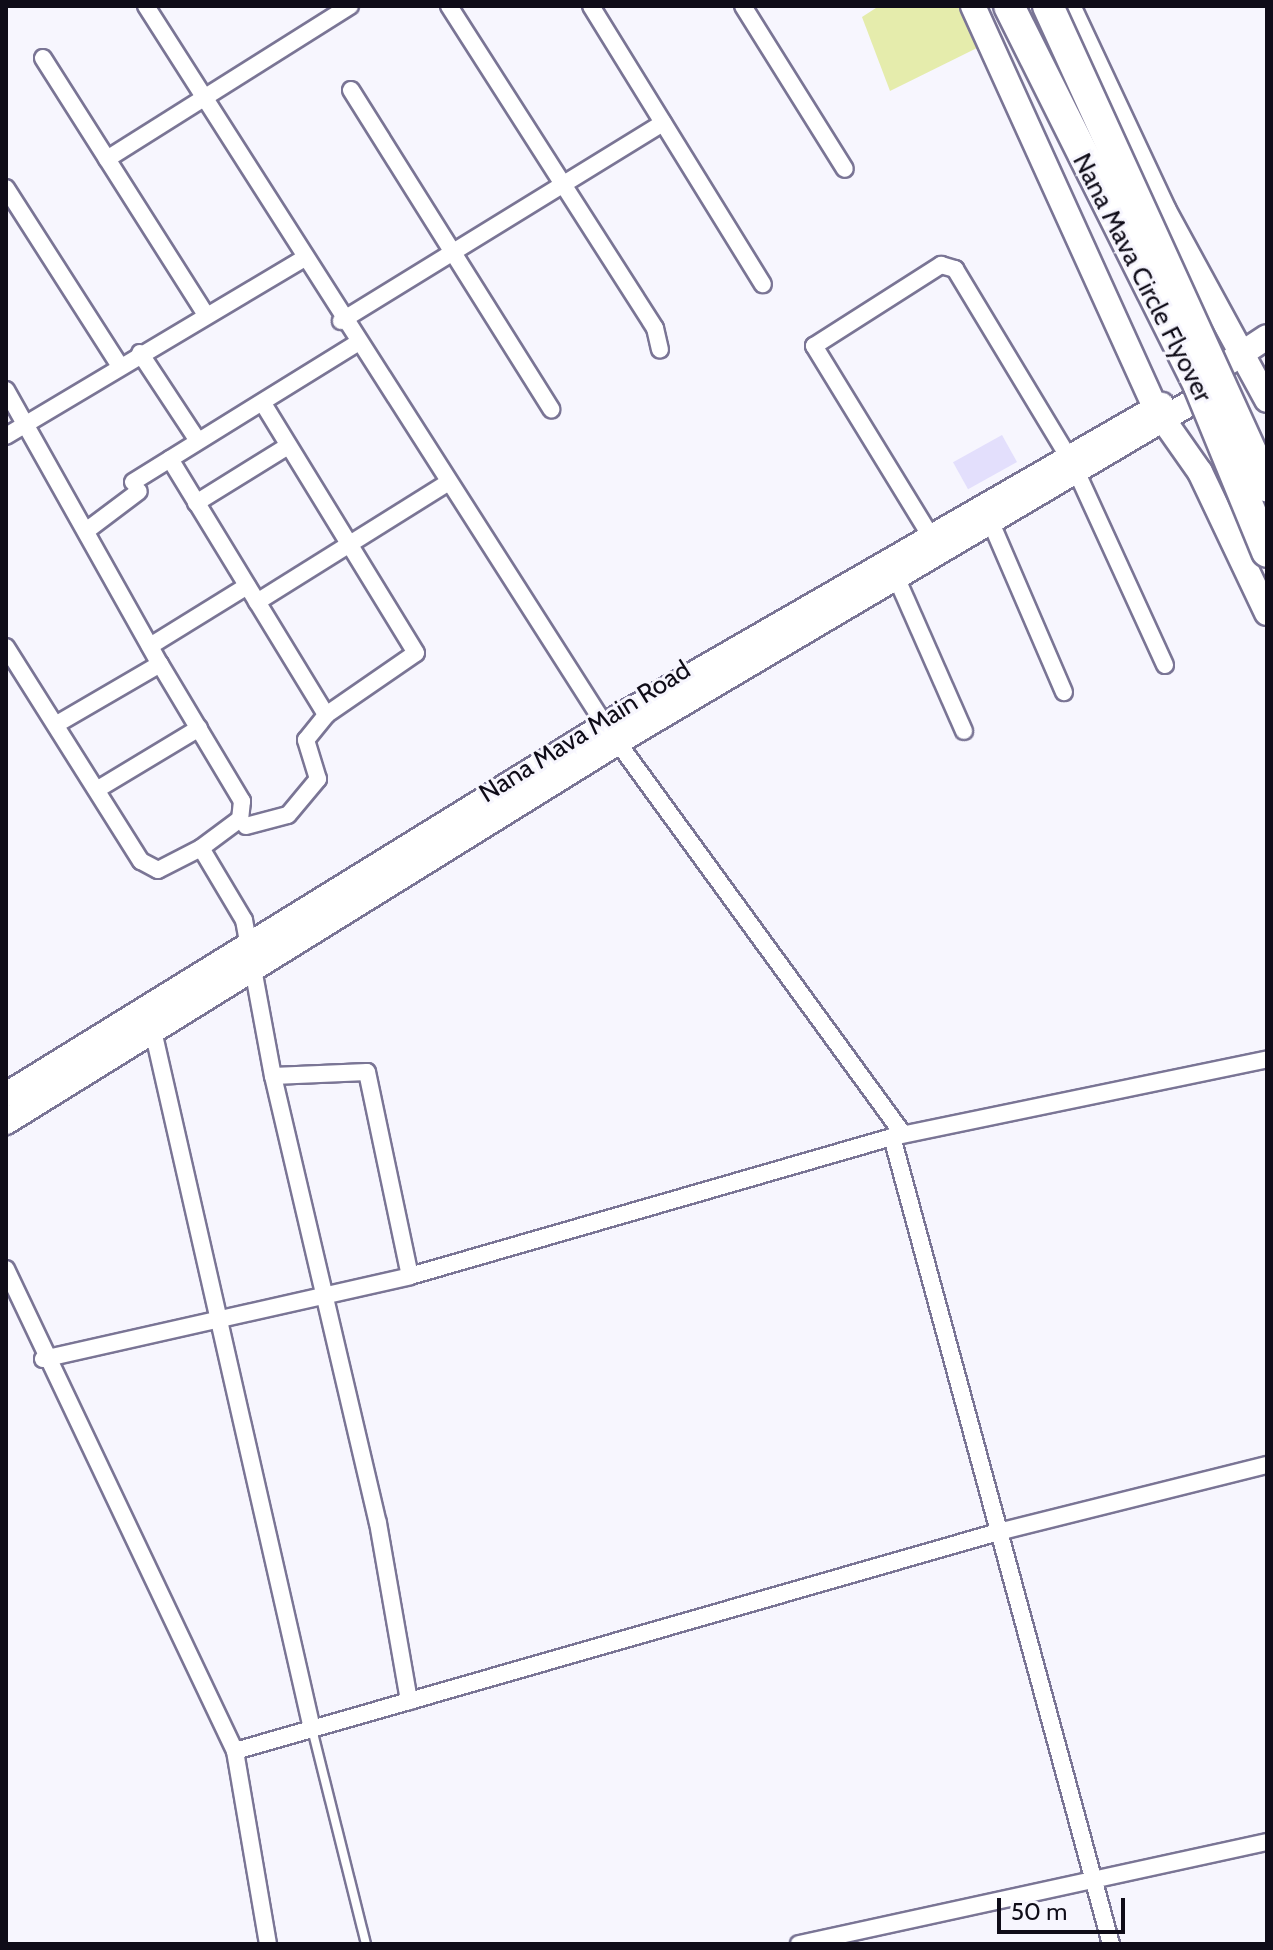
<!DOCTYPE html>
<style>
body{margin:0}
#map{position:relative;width:1273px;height:1950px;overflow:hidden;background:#f7f6fe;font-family:Cabin,sans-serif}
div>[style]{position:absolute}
.green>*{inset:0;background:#e5ecac}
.building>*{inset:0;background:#e3dffc;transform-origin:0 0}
.roads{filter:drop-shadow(2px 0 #7a7595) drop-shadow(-2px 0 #7a7595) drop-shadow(0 2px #7a7595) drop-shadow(0 -2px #7a7595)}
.lane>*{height:8px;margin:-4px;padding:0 4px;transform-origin:4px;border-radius:4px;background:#fff}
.street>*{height:16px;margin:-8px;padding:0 8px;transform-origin:8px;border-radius:8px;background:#fff}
.secondary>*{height:24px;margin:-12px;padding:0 12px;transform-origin:12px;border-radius:12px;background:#fff}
.bridges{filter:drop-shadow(2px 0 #7a7595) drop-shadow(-2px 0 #7a7595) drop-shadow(0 2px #7a7595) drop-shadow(0 -2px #7a7595)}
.highway-bridge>*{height:30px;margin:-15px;padding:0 15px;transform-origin:15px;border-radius:15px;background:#fff}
span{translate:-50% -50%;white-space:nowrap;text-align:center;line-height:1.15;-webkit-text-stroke:6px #f7f6fe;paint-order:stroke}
.street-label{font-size:26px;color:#0f0c18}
.frame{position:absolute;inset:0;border:8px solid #0f0c18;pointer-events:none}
.scale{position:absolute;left:997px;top:1898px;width:128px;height:36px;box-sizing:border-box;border:4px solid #0f0c18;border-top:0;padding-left:10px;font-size:24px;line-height:28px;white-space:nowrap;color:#0f0c18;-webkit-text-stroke:6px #f7f6fe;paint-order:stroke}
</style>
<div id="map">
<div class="green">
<i style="clip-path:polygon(879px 6px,959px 6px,979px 47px,890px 91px,862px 17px)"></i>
</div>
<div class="building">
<i style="left:1002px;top:435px;width:31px;height:56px;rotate:61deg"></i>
</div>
<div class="roads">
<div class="lane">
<i style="left:312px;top:1729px;width:222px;rotate:75.9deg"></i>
</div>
<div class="street">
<i style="left:146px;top:6px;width:853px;rotate:57.45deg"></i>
<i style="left:605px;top:725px;width:506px;rotate:53.92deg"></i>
<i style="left:449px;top:6px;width:382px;rotate:57.4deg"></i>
<i style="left:655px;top:328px;width:22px;rotate:77deg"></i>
<i style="left:591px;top:6px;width:327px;rotate:58.3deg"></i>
<i style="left:743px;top:6px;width:192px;rotate:58deg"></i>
<i style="left:43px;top:58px;width:304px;rotate:57.6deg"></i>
<i style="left:351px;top:90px;width:377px;rotate:57.9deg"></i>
<i style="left:107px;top:159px;width:287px;rotate:-32.2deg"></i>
<i style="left:6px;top:188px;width:210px;rotate:57.4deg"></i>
<i style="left:341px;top:321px;width:378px;rotate:-31.6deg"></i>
<i style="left:140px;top:353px;width:105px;rotate:56.6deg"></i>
<i style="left:6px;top:390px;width:314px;rotate:60.7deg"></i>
<i style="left:160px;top:664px;width:119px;rotate:149.8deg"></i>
<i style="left:6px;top:436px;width:346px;rotate:-30.8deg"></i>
<i style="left:170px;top:459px;width:300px;rotate:58.6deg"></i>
<i style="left:1078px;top:475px;width:209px;rotate:65.4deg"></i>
<i style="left:133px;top:482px;width:262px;rotate:-31.8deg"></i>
<i style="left:196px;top:503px;width:108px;rotate:-31.8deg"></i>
<i style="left:992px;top:525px;width:182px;rotate:66.7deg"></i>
<i style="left:86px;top:531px;width:66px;rotate:-37deg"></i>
<i style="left:930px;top:535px;width:222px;rotate:-121.5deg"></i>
<i style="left:814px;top:346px;width:151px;rotate:-32.5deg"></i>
<i style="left:941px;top:265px;width:15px;rotate:16deg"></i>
<i style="left:955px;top:269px;width:218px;rotate:58.9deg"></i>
<i style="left:897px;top:579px;width:166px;rotate:66.2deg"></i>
<i style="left:257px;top:602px;width:223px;rotate:-32deg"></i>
<i style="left:150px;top:646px;width:114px;rotate:-31.7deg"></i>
<i style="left:6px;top:647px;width:253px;rotate:57.8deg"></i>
<i style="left:141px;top:861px;width:19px;rotate:28deg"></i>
<i style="left:158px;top:870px;width:48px;rotate:-27.1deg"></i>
<i style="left:201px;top:848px;width:84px;rotate:59.2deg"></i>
<i style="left:244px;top:920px;width:159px;rotate:79.5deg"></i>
<i style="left:273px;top:1076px;width:459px;rotate:76.8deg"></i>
<i style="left:378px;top:1523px;width:181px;rotate:80.1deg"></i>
<i style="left:160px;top:664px;width:160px;rotate:59.1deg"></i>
<i style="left:242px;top:801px;width:18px;rotate:96deg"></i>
<i style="left:240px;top:819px;width:49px;rotate:143.4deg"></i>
<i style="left:98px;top:789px;width:118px;rotate:-31.1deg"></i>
<i style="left:246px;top:826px;width:43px;rotate:-14.7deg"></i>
<i style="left:288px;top:815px;width:47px;rotate:-50.2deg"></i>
<i style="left:318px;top:779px;width:41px;rotate:-107.1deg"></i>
<i style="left:306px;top:740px;width:32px;rotate:-51deg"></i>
<i style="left:326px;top:715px;width:109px;rotate:-34.6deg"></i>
<i style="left:416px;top:653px;width:294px;rotate:-121.5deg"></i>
<i style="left:154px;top:1035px;width:712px;rotate:77.17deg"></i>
<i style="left:273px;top:1076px;width:94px;rotate:-2.4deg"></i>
<i style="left:367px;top:1072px;width:208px;rotate:78.1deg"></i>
<i style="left:892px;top:1137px;width:836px;rotate:74.82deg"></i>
<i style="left:6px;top:1269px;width:534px;rotate:64.59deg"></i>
<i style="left:235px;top:1751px;width:196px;rotate:80.3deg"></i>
<i style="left:43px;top:1359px;width:376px;rotate:-12.7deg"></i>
<i style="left:410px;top:1276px;width:502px;rotate:-16.09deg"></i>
<i style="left:892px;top:1137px;width:383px;rotate:-11.7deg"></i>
<i style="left:235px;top:1751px;width:794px;rotate:-16.01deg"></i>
<i style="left:998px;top:1532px;width:277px;rotate:-14deg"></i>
<i style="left:799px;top:1944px;width:479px;rotate:-12.3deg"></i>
</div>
<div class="secondary">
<i style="left:973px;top:6px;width:441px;rotate:65.6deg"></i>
<i style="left:1155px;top:408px;width:78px;rotate:54.9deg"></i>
<i style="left:1200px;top:472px;width:156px;rotate:64.6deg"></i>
<i style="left:1068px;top:6px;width:226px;rotate:64.9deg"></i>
<i style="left:1164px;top:211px;width:215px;rotate:61.4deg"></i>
<i style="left:1229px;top:362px;width:45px;rotate:-33.3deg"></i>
<i style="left:6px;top:1095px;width:704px;rotate:-31.7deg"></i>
<i style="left:605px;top:725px;width:642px;rotate:-29.92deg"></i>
<i style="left:6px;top:1122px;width:736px;rotate:-31.83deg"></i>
<i style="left:631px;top:734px;width:660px;rotate:-30.61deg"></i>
</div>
</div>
<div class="bridges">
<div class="highway-bridge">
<i style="left:1009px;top:6px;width:425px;rotate:63.4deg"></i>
<i style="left:1199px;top:386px;width:179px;rotate:67.7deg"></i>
<i style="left:1048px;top:6px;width:528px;rotate:65.48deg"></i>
</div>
</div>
<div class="street-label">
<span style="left:1142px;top:278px;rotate:63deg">Nana Mava Circle Flyover</span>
<span style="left:585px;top:732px;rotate:-32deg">Nana Mava Main Road</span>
</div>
<div class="frame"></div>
<div class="scale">50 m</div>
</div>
